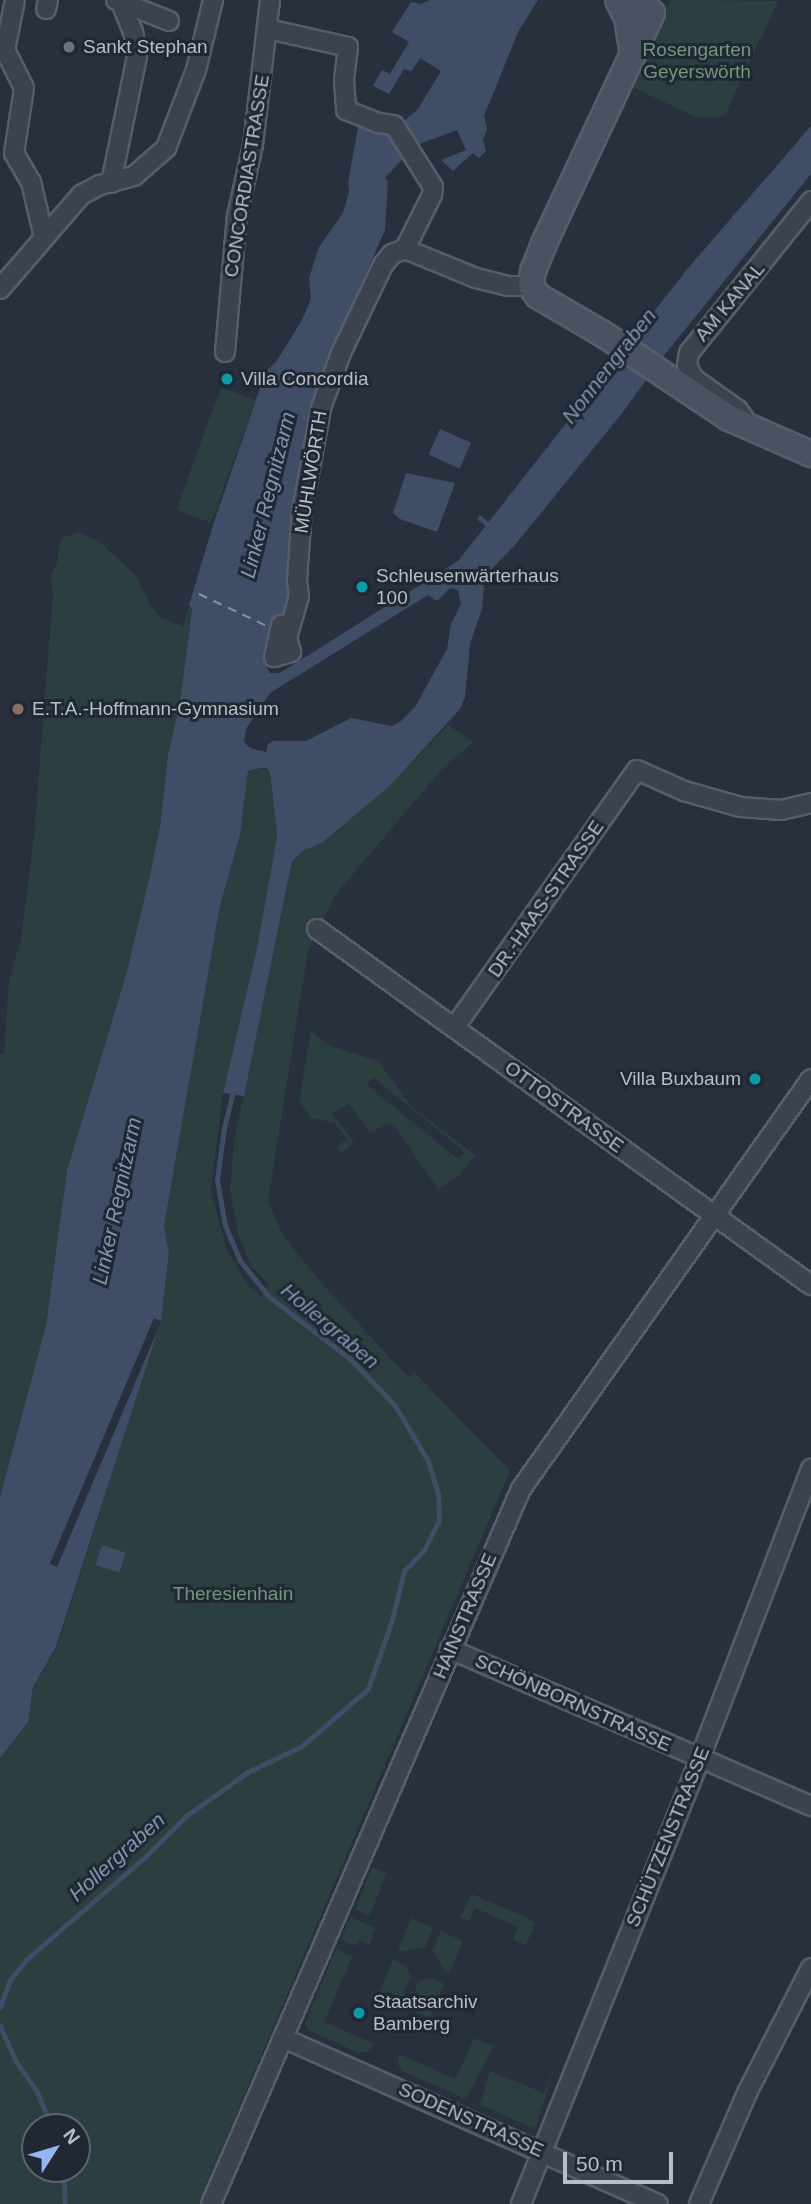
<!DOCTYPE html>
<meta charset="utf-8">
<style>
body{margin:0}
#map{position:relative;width:811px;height:2204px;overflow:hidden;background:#28303e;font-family:Arial,sans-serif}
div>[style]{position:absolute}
.green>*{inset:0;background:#2b3e40;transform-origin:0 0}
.water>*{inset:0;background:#3f4d66;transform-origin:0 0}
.pier>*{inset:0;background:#28303e;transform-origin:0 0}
.stream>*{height:4.5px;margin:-2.25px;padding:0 2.25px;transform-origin:2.25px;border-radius:2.25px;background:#3f4d66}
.ferry>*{height:2px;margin-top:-1px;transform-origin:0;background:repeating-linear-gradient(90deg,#8293ae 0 9px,transparent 0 16px)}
.roads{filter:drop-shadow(2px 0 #565e69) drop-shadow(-2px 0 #565e69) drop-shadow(0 2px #565e69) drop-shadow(0 -2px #565e69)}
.street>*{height:18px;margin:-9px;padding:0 9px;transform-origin:9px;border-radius:9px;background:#3c434f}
.secondary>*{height:24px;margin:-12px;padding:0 12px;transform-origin:12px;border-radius:12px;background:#4a5261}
.dots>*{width:19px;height:19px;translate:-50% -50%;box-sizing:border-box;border:4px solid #202834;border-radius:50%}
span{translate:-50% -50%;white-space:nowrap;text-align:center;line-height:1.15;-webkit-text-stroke:6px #202834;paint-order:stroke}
.poi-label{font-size:19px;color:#b8bec9}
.left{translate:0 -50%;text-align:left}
.right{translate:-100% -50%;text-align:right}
.park-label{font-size:19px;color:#71987c}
.street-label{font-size:19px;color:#b8bec9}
.water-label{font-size:21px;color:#8293ae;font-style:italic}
.north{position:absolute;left:21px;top:2113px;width:70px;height:70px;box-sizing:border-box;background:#202834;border:2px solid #5d6470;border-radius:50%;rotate:53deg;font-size:19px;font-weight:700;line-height:28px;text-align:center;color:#b8bec9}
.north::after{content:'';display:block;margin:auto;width:24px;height:32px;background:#96b5f0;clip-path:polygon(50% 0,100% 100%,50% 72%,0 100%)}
.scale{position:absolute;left:563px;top:2152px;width:110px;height:32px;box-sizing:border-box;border:4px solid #b8bec9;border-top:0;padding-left:9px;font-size:21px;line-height:24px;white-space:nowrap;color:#b8bec9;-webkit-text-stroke:5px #202834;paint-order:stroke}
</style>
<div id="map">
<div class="green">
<i style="clip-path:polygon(671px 0,778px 1px,725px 115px,720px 117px,698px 118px,632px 87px)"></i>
<i style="left:221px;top:387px;width:37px;height:131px;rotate:20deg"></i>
<i style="clip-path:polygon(79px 532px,99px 541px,137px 577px,151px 607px,160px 617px,183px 627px,189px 605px,192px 609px,180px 702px,168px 755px,160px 826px,150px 875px,126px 975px,67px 1170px,46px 1325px,0 1497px,0 1054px,4px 1054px,9px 981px,21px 938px,34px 837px,53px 592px,50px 578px,57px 563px,59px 544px,64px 537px)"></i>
<i style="clip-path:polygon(evenodd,448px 725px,473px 742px,442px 769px,336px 894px,308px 951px,268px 1201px,284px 1237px,324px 1286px,409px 1378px,414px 1372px,510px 1471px,198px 2204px,0 2204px,0 1758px,28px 1722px,33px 1687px,57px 1647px,161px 1320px,169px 1253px,164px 1226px,220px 906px,240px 835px,248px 771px,267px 768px,270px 773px,277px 836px,257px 948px,223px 1093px,211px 1190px,226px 1248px,248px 1286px,261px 1296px,269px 1284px,251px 1266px,238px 1233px,230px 1191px,234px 1142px,292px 861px,303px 851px,323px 842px,390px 786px,448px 725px,35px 2127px,77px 2127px,77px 2169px,35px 2169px,35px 2127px)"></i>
<i style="clip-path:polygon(evenodd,311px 1031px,330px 1046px,378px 1061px,412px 1107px,475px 1155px,459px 1176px,438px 1189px,395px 1127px,389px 1123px,370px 1133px,349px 1104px,332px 1114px,354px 1142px,341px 1153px,336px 1147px,347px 1139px,335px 1123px,311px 1118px,299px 1101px,311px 1031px,373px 1077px,465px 1152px,459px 1160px,367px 1085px,373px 1077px)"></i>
<i style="left:372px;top:1867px;width:16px;height:46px;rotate:22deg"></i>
<i style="clip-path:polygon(472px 1894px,536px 1922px,526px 1945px,513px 1940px,518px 1927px,475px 1908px,469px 1921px,460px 1917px)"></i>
<i style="clip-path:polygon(350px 1917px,376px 1928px,369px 1945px,359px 1940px,356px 1946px,341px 1940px)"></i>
<i style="clip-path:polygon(411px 1918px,433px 1928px,425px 1948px,402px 1951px,398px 1949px)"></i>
<i style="clip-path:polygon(441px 1931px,463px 1941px,450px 1972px,445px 1970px,432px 1951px)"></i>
<i style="clip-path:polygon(336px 1949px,352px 1957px,324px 2022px,375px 2044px,367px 2052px,359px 2053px,308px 2030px,305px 2024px)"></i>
<i style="clip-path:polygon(393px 1960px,405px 1965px,411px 1976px,400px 2005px,378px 1996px)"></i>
<i style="clip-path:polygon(433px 1978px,444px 1983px,430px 2018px,407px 2008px,419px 1981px)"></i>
<i style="clip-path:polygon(474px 2038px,494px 2046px,466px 2099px,403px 2071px,398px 2065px,399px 2054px,456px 2079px)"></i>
<i style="clip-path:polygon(556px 2064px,535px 2129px,480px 2105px,490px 2071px,544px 2093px)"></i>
</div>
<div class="water">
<i style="clip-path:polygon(evenodd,430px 0,538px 0,519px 30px,484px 116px,487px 129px,483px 140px,486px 151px,479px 158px,473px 153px,453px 171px,441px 160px,466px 150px,457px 130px,414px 146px,385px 178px,388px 181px,385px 230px,338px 336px,312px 417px,301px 464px,293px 556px,293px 592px,284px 626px,268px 655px,266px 666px,270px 673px,280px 673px,458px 561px,689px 267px,811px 126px,811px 174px,662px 358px,623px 412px,515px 545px,485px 576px,482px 609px,470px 644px,465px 697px,460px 709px,390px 786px,323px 842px,303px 851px,292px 861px,244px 1096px,223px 1093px,257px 948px,277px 836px,270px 773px,267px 768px,260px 768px,248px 771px,240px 835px,220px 906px,164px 1226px,169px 1253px,161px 1321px,56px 1647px,33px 1687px,28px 1722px,0 1758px,0 1497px,46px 1325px,67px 1170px,126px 975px,150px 875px,160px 826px,168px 755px,180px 702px,192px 609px,189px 605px,214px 522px,266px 371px,276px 362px,302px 320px,311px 299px,309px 278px,319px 247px,343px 213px,349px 191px,348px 182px,361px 111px,385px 130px,404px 121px,418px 109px,441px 71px,420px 58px,411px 72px,404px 69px,389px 94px,373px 86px,382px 70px,390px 74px,409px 42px,392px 32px,411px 2px,420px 4px,430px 0,450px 588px,458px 590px,461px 604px,451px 624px,447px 649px,415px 707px,401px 721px,392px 726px,351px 718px,306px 741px,274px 741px,268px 744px,266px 752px,250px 748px,244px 742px,246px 729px,270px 693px,428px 595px,437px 601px,450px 588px)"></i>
<i style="left:440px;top:429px;width:34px;height:28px;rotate:24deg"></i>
<i style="clip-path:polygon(406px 473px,455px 483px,437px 532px,400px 519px,393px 513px)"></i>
<i style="left:102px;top:1545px;width:25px;height:21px;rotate:18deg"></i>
</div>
<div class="pier">
<i style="left:154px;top:1318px;width:8px;height:267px;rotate:23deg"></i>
</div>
<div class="stream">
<i style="left:480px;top:518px;width:13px;rotate:39deg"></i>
<i style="left:0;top:2007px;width:29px;rotate:-70deg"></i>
<i style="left:10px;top:1980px;width:27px;rotate:-51deg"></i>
<i style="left:27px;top:1959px;width:156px;rotate:-40.8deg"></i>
<i style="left:145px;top:1857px;width:58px;rotate:-45deg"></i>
<i style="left:186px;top:1816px;width:76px;rotate:-35.4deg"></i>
<i style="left:248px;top:1772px;width:60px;rotate:-25.7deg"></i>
<i style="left:302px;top:1746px;width:87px;rotate:-40.8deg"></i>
<i style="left:368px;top:1689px;width:73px;rotate:-70.8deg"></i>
<i style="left:392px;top:1620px;width:50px;rotate:-76.2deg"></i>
<i style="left:404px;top:1571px;width:29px;rotate:-46deg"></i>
<i style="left:424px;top:1550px;width:33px;rotate:-63deg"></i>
<i style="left:439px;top:1521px;width:27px;rotate:-92deg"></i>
<i style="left:438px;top:1494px;width:34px;rotate:-107deg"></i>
<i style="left:428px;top:1461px;width:64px;rotate:-121deg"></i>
<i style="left:395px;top:1406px;width:64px;rotate:-133.7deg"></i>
<i style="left:351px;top:1360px;width:103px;rotate:-142.5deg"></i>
<i style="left:269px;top:1297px;width:46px;rotate:-128.9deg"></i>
<i style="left:240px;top:1261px;width:38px;rotate:-113deg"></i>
<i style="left:225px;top:1226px;width:47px;rotate:-99.9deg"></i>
<i style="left:217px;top:1180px;width:52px;rotate:-82.3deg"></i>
<i style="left:224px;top:1128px;width:37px;rotate:-76deg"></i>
<i style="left:0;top:2025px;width:39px;rotate:66deg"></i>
<i style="left:16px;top:2061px;width:37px;rotate:55deg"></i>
<i style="left:37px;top:2091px;width:39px;rotate:67deg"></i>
<i style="left:64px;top:2169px;width:35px;rotate:88deg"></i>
</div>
<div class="ferry">
<i style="left:199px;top:594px;width:80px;rotate:25.3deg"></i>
</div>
<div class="roads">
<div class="street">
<i style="left:15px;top:0;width:51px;rotate:101.3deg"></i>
<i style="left:5px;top:50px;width:42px;rotate:63.4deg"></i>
<i style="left:24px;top:88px;width:66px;rotate:98.7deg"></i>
<i style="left:14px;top:153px;width:34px;rotate:60deg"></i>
<i style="left:31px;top:182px;width:57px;rotate:76.9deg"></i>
<i style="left:116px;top:0;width:57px;rotate:21.6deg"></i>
<i style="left:46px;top:9px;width:9px;rotate:-77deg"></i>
<i style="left:268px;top:29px;width:82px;rotate:12.7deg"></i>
<i style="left:348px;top:47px;width:33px;rotate:97deg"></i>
<i style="left:344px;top:80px;width:30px;rotate:86deg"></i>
<i style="left:346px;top:110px;width:35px;rotate:22deg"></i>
<i style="left:379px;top:123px;width:15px;rotate:8deg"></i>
<i style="left:394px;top:125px;width:73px;rotate:57.8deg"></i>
<i style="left:433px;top:187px;width:8px;rotate:97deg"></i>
<i style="left:432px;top:195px;width:60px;rotate:116.6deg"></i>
<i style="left:111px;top:183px;width:130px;rotate:-78.4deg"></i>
<i style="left:137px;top:56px;width:24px;rotate:-99deg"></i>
<i style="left:133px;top:32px;width:31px;rotate:-112deg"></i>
<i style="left:0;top:289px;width:124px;rotate:-49.2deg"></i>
<i style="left:81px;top:195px;width:21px;rotate:-28deg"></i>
<i style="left:100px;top:185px;width:35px;rotate:-15deg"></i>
<i style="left:134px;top:176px;width:43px;rotate:-41.2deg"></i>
<i style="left:166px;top:148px;width:84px;rotate:-69deg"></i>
<i style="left:196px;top:70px;width:72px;rotate:-76.3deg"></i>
<i style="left:225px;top:352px;width:137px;rotate:-85deg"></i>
<i style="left:237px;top:216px;width:73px;rotate:-77.3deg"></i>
<i style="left:253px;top:145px;width:146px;rotate:-83.3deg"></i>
<i style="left:745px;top:420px;width:12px;rotate:-125deg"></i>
<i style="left:738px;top:410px;width:55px;rotate:-144.6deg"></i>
<i style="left:693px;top:378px;width:14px;rotate:-115deg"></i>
<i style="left:687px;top:365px;width:12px;rotate:-81deg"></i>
<i style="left:689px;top:353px;width:195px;rotate:-51.2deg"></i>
<i style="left:281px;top:625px;width:33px;rotate:102deg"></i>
<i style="left:274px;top:657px;width:18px;rotate:-16deg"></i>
<i style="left:291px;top:652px;width:15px;rotate:-106deg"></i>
<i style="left:287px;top:638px;width:44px;rotate:-74.1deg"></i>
<i style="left:299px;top:596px;width:16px;rotate:-97deg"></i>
<i style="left:297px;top:580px;width:69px;rotate:-85.9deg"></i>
<i style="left:302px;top:511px;width:105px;rotate:-79.5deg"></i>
<i style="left:321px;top:408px;width:59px;rotate:-70deg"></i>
<i style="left:341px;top:353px;width:98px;rotate:-64.5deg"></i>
<i style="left:383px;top:265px;width:14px;rotate:-51deg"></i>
<i style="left:392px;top:254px;width:14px;rotate:-21deg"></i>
<i style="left:405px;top:249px;width:77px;rotate:22.2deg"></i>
<i style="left:476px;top:278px;width:33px;rotate:14deg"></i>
<i style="left:508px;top:286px;width:23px"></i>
<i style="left:317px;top:929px;width:609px;rotate:35.78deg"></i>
<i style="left:454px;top:1028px;width:316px;rotate:-54.7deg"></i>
<i style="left:637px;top:770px;width:51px;rotate:24.1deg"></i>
<i style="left:684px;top:791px;width:59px;rotate:15.7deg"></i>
<i style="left:741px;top:807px;width:40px;rotate:4.3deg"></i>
<i style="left:781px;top:810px;width:31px;rotate:-13deg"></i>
<i style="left:450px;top:1649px;width:394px;rotate:23.5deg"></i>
<i style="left:283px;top:2038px;width:410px;rotate:23.9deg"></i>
<i style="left:211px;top:2204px;width:779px;rotate:-66.56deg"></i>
<i style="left:521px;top:1489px;width:502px;rotate:-54.73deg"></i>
<i style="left:521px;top:2204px;width:481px;rotate:-68.1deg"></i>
<i style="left:700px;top:1758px;width:310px;rotate:-69deg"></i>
<i style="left:699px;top:2204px;width:123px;rotate:-66.6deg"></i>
<i style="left:748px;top:2091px;width:138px;rotate:-62.9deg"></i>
</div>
<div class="secondary">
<i style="left:618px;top:0;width:20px;rotate:63deg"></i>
<i style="left:627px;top:18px;width:37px;rotate:81deg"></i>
<i style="left:637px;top:0;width:20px;rotate:41deg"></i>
<i style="left:652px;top:13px;width:255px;rotate:115.1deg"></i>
<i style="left:544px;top:244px;width:29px;rotate:112deg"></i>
<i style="left:533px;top:271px;width:15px;rotate:98deg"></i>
<i style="left:531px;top:286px;width:12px;rotate:55deg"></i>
<i style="left:538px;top:296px;width:75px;rotate:30.3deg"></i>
<i style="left:603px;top:334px;width:151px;rotate:33.7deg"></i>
<i style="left:729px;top:418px;width:90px;rotate:23.7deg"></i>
</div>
</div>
<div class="dots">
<i style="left:69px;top:47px;background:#6b7280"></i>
<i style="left:227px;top:379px;background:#0f9aa8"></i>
<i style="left:362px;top:587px;background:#0f9aa8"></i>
<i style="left:18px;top:709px;background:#8d6e63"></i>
<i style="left:755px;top:1079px;background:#0f9aa8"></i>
<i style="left:359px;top:2013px;background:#0f9aa8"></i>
</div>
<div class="poi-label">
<span class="left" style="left:83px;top:47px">Sankt Stephan</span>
<span class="left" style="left:241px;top:379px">Villa Concordia</span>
<span class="left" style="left:376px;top:587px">Schleusenwärterhaus<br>100</span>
<span class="left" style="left:32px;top:709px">E.T.A.-Hoffmann-Gymnasium</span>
<span class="right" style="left:741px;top:1079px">Villa Buxbaum</span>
<span class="left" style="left:373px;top:2013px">Staatsarchiv<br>Bamberg</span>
</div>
<div class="park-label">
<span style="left:697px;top:61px">Rosengarten<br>Geyerswörth</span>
<span style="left:233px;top:1594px">Theresienhain</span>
</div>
<div class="street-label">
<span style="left:247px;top:176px;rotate:-81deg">CONCORDIASTRASSE</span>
<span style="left:730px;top:302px;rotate:-50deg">AM KANAL</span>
<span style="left:311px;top:472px;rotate:-81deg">MÜHLWÖRTH</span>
<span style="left:546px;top:899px;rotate:-55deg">DR.-HAAS-STRASSE</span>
<span style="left:564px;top:1107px;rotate:36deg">OTTOSTRASSE</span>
<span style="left:465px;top:1616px;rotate:-67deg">HAINSTRASSE</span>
<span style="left:573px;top:1703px;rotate:24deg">SCHÖNBORNSTRASSE</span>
<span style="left:668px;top:1837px;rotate:-68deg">SCHÜTZENSTRASSE</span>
<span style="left:471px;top:2120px;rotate:24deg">SODENSTRASSE</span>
</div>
<div class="water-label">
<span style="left:609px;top:366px;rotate:-52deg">Nonnengraben</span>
<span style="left:268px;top:495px;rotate:-76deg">Linker Regnitzarm</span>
<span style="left:117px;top:1201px;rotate:-78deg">Linker Regnitzarm</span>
<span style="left:330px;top:1326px;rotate:40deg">Hollergraben</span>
<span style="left:117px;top:1857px;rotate:-42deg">Hollergraben</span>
</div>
<div class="north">N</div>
<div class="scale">50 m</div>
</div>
